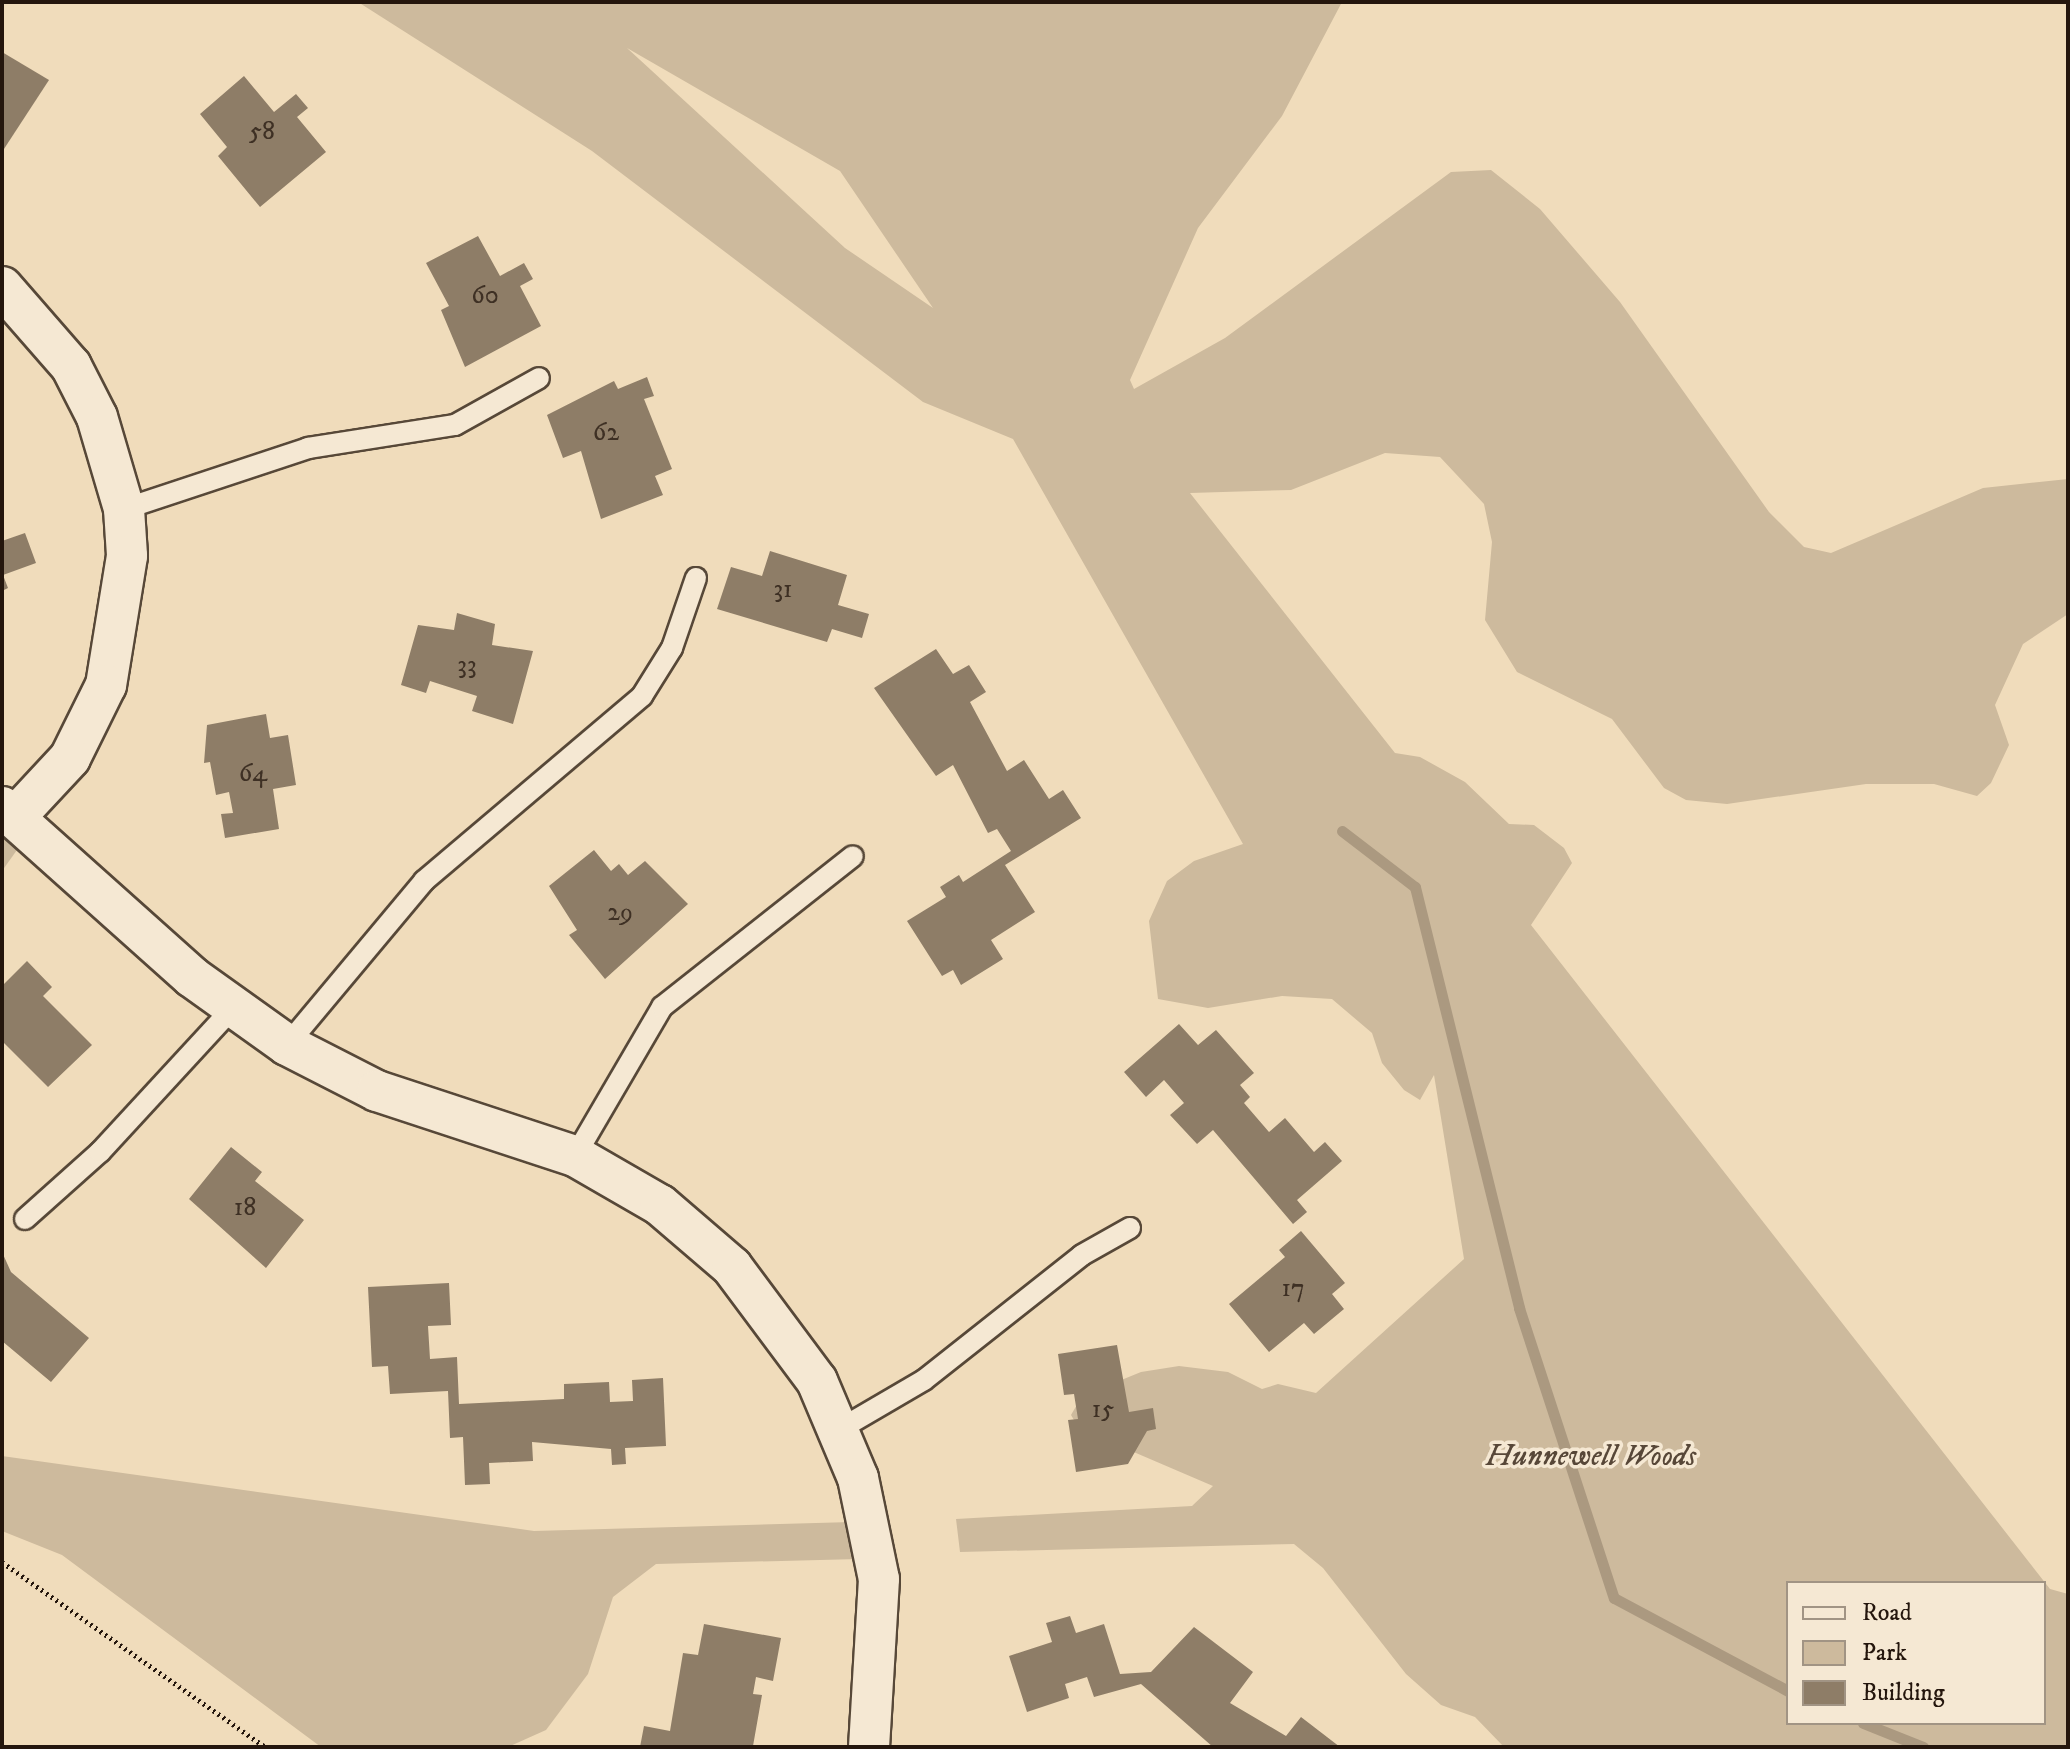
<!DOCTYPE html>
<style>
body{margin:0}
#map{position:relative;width:2070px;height:1749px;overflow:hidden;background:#f0dcbb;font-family:"IM FELL DW Pica",serif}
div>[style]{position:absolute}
.green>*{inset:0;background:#cdba9d}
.stream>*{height:11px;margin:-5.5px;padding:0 5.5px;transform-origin:5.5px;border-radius:5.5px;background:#ab9980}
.building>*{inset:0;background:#8e7d67}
.path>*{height:5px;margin-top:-2.5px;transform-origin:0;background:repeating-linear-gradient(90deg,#24160d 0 2px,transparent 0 6px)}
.roads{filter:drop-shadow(2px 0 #574838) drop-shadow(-2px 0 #574838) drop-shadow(0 2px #574838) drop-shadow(0 -2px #574838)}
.service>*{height:20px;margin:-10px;padding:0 10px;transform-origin:10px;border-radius:10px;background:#f5e8d3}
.minor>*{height:40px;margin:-20px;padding:0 20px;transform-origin:20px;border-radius:20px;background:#f5e8d3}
span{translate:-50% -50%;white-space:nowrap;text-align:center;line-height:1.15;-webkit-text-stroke:7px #f5e8d3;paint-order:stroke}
.number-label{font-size:26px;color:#3e3024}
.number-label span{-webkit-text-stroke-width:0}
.park-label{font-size:30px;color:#574738;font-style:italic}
.frame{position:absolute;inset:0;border:4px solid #24160d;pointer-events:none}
.legend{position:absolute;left:1786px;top:1581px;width:260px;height:144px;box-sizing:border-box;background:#f5e8d3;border:2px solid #a19484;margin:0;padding:10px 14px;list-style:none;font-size:24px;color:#24160d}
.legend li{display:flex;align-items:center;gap:16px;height:40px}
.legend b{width:40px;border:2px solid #a19484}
</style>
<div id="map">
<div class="green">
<i style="clip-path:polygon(evenodd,358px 2px,1342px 2px,1282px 116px,1198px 228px,1130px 380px,1134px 389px,1225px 338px,1451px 172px,1491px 170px,1540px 209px,1620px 302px,1769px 512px,1804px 547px,1831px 553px,1983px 488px,2068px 479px,2068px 614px,2023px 644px,1995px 705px,2009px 745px,1991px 783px,1977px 796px,1934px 784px,1866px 784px,1727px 804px,1686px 800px,1664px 788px,1612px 719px,1517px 672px,1485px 620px,1492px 542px,1484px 504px,1440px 457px,1385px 453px,1291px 490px,1190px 493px,1395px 753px,1420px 757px,1465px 782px,1509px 824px,1534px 825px,1564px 848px,1572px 863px,1531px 925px,2050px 1589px,2068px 1594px,2068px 1747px,1504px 1747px,1475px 1717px,1441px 1705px,1406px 1674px,1323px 1568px,1294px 1544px,960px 1552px,956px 1519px,1192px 1506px,1213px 1486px,1122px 1447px,1087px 1442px,1071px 1415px,1082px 1396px,1141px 1372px,1179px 1366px,1228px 1372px,1262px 1389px,1278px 1384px,1316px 1393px,1464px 1259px,1434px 1075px,1420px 1100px,1404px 1090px,1382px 1063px,1372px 1033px,1332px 999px,1282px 996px,1208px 1008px,1158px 999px,1149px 921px,1167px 881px,1194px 861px,1243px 844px,1013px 439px,923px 402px,592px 151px,358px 2px,627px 48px,840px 171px,933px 308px,845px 248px,627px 48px,358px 2px,1788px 1583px,2044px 1583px,2044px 1723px,1788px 1723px,1788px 1583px)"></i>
<i style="clip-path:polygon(2px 813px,34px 826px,2px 871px)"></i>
<i style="clip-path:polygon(2px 1456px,534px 1531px,852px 1522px,859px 1559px,656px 1564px,613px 1597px,588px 1674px,546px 1730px,508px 1747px,321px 1747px,62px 1555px,2px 1531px)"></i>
</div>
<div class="stream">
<i style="left:1342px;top:831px;width:92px;rotate:37.5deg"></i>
<i style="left:1415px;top:887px;width:434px;rotate:76.1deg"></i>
<i style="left:1519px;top:1308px;width:305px;rotate:71.9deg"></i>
<i style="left:1614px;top:1598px;width:197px;rotate:28.1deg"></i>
<i style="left:1863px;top:1723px;width:65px;rotate:21.8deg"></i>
</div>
<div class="building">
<i style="clip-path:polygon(2px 52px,49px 80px,2px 152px)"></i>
<i style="clip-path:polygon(244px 76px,274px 112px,296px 94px,308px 108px,297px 117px,326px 152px,260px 207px,218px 156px,227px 147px,200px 114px)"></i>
<i style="clip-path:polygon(478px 236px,500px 276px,524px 263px,533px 279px,520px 286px,541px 326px,465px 367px,441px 310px,449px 306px,426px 263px)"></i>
<i style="clip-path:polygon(647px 377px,654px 396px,644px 399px,672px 469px,655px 476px,663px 495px,601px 519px,581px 451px,563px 458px,547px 415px,614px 381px,618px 389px)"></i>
<i style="clip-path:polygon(25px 533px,36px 563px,3px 575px,8px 588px,2px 591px,2px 541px)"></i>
<i style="clip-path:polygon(770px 551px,847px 575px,838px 605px,869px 614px,862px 638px,832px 629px,827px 642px,717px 609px,731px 567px,762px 576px)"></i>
<i style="clip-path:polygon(457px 613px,495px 624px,492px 645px,533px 651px,513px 724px,472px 711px,477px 696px,430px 681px,426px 693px,401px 685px,418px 625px,454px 630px)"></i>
<i style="clip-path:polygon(936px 649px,953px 674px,969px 665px,986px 692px,970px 702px,1007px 771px,1024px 760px,1049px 799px,1063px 790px,1081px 818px,1005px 865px,1035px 912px,991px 940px,1003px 959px,961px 985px,953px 970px,942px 976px,907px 921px,946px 897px,940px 887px,959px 875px,963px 882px,1011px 851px,997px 829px,988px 833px,953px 765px,936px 776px,874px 688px)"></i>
<i style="clip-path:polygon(266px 714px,270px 738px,288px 735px,296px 785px,273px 789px,279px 829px,225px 838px,221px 814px,233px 813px,229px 792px,216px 795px,210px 762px,204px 763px,207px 725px)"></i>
<i style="clip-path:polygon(594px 850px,611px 871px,619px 864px,628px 875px,645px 861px,688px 904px,605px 979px,569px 935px,577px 930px,549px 886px)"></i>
<i style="clip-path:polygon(27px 961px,52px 987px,43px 996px,92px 1045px,48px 1087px,2px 1041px,2px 986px)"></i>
<i style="clip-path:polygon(1179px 1024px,1198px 1045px,1216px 1030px,1254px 1073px,1240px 1085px,1250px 1097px,1244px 1103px,1269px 1132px,1285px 1118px,1314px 1152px,1325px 1142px,1342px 1161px,1297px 1200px,1307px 1212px,1293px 1224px,1213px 1130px,1197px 1144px,1170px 1115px,1184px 1103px,1164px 1080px,1146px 1097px,1124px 1072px)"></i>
<i style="clip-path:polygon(231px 1147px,262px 1172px,255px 1181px,304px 1220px,266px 1268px,189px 1199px)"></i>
<i style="clip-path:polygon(1301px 1231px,1345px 1283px,1332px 1294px,1344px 1309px,1314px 1334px,1304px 1323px,1269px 1352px,1229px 1304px,1285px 1257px,1279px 1250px)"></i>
<i style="clip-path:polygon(2px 1252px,11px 1272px,89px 1338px,51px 1382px,2px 1341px)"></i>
<i style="clip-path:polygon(449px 1283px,451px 1325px,428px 1326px,430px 1359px,457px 1357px,459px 1404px,564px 1399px,564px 1384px,609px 1382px,610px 1402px,633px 1401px,632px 1380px,663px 1378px,666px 1446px,625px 1448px,626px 1464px,612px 1465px,611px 1449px,532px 1442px,533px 1461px,489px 1463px,490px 1484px,465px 1485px,463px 1437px,450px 1438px,448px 1391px,390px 1394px,388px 1366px,372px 1367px,368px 1287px)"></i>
<i style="clip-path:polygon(1117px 1345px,1129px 1412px,1153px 1408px,1156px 1429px,1147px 1431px,1128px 1464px,1076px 1472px,1068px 1420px,1078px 1419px,1074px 1394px,1064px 1395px,1058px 1354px)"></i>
<i style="clip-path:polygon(1070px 1616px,1076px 1633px,1104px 1624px,1120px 1674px,1151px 1672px,1194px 1627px,1253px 1672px,1230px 1703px,1286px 1736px,1301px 1717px,1340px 1747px,1213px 1747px,1141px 1684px,1094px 1697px,1087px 1677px,1065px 1684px,1069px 1698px,1027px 1712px,1009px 1656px,1052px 1642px,1046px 1623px)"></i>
<i style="clip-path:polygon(704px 1624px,781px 1638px,773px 1681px,756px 1677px,753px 1694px,762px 1695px,753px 1746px,640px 1747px,644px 1726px,670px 1731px,683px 1653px,698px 1655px)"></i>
</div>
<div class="path">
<i style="left:2px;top:1562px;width:322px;rotate:35.1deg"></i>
</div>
<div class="roads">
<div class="service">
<i style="left:124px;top:509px;width:194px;rotate:-18.3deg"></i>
<i style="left:308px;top:448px;width:149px;rotate:-8.9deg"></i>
<i style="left:455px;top:425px;width:96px;rotate:-29.2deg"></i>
<i style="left:287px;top:1045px;width:214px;rotate:-50.1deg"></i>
<i style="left:424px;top:881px;width:286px;rotate:-40.3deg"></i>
<i style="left:642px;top:696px;width:57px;rotate:-58deg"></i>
<i style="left:672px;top:648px;width:74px;rotate:-71.1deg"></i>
<i style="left:575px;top:1156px;width:173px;rotate:-59.7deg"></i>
<i style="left:662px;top:1007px;width:243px;rotate:-38.3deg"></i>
<i style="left:25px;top:1219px;width:101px;rotate:-41.8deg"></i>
<i style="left:100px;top:1152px;width:195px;rotate:-47.3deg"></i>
<i style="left:840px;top:1429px;width:97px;rotate:-30.3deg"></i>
<i style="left:924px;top:1380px;width:201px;rotate:-38.3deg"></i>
<i style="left:1082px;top:1255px;width:55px;rotate:-29.4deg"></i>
</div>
<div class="minor">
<i style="left:2px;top:287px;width:105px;rotate:48.9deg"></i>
<i style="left:71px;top:366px;width:57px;rotate:63deg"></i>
<i style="left:97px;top:417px;width:96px;rotate:73.6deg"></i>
<i style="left:124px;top:509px;width:47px;rotate:86.3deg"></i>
<i style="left:127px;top:556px;width:131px;rotate:99.2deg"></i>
<i style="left:106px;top:685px;width:81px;rotate:116.3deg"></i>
<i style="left:70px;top:758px;width:79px;rotate:133deg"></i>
<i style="left:2px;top:807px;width:255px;rotate:41.8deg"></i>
<i style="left:192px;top:977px;width:117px;rotate:35.6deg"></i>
<i style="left:287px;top:1045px;width:101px;rotate:27.1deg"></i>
<i style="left:377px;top:1091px;width:208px;rotate:18.2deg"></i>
<i style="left:575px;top:1156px;width:98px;rotate:30deg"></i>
<i style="left:660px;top:1205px;width:95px;rotate:40.7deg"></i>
<i style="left:732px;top:1267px;width:142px;rotate:53.3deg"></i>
<i style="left:817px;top:1381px;width:105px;rotate:67.1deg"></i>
<i style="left:858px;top:1478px;width:103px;rotate:78.3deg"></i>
<i style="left:879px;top:1579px;width:168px;rotate:93.4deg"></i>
</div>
</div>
<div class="number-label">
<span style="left:262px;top:132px">58</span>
<span style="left:485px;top:296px">60</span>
<span style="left:606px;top:433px">62</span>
<span style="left:783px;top:590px">31</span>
<span style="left:467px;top:666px">33</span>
<span style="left:253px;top:774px">64</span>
<span style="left:620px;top:913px">29</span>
<span style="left:245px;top:1208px">18</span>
<span style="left:1293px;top:1289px">17</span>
<span style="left:1103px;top:1410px">15</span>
</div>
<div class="park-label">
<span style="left:1591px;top:1457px">Hunnewell Woods</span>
</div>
<div class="frame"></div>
<ul class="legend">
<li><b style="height:10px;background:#f5e8d3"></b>Road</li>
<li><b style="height:22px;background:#cdba9d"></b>Park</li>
<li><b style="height:22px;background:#8e7d67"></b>Building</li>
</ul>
</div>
